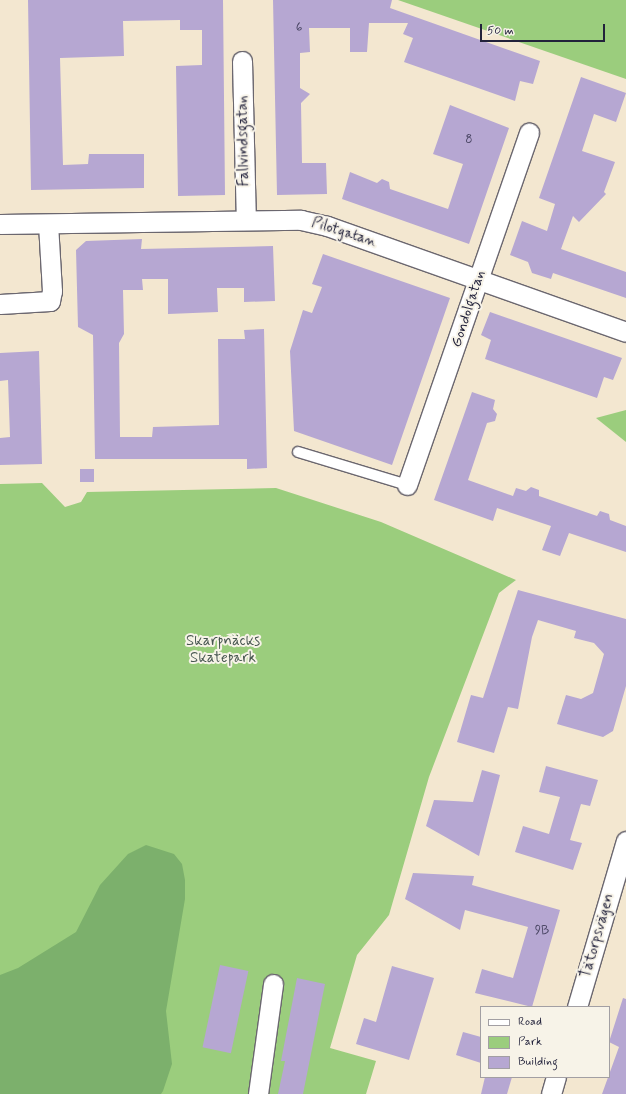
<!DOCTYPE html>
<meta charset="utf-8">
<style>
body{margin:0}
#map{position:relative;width:626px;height:1094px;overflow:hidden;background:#f3e7d0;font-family:Mynerve,sans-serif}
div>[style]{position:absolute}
.green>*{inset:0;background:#9bcd7d}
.forest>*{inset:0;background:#7cb06c}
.building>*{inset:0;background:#b6a7d2;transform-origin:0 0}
.roads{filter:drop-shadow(1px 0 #6b676f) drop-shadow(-1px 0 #6b676f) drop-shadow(0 1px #6b676f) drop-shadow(0 -1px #6b676f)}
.service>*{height:10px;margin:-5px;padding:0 5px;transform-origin:5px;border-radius:5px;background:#fff}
.minor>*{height:19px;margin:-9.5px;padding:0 9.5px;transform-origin:9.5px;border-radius:9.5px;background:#fff}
span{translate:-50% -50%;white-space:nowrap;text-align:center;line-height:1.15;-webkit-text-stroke:4px #f7f3e8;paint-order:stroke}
.number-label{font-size:13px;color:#474361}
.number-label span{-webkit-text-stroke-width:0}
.street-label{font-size:15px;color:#22223b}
.park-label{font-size:15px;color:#46554f}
.legend{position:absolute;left:480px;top:1006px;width:130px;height:72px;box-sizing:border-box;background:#f7f3e8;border:1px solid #a29fa3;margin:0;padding:5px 7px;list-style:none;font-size:12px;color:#22223b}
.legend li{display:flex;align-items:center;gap:8px;height:20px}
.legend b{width:20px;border:1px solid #a29fa3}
.scale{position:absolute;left:480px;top:24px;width:125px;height:18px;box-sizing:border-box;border:2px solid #22223b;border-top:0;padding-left:5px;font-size:12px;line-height:14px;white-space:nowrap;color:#22223b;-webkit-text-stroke:3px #f7f3e8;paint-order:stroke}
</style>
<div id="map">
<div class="green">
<i style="clip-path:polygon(398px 0,626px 0,626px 79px,568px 59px)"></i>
<i style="clip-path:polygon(626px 410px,626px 442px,596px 418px)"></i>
<i style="clip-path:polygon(42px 483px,65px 507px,81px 502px,87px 492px,276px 488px,381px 522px,516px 580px,499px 593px,429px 777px,389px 915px,357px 955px,330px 1048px,376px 1061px,366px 1094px,0 1094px,0 484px)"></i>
</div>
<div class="forest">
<i style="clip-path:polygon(146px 845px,174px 854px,182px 864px,185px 880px,185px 899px,166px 1011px,172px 1064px,163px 1091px,161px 1094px,0 1094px,0 975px,18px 968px,76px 932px,100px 885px,128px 854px)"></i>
</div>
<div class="building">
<i style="clip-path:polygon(28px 0,223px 0,225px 195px,178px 196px,176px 66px,202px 65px,202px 30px,180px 30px,180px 20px,123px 21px,124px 56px,60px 58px,63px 165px,88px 164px,89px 154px,144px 154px,144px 188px,31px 190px)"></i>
<i style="clip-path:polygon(273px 0,392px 0,390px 8px,540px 61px,533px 84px,520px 81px,515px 101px,404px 62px,413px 38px,403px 34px,408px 23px,369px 23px,367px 52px,350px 52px,350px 28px,309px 28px,310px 52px,300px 53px,300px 88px,310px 94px,301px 103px,302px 163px,326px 163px,327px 194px,277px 195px)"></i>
<i style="clip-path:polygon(581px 77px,626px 93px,616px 122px,594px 114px,582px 151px,615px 162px,604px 192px,606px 194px,579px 222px,573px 216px,561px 249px,626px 272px,626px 298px,553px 273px,551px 279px,532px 273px,528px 262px,510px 255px,522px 221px,547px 231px,555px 204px,539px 198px)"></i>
<i style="clip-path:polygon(450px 105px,509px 128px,469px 244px,342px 199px,350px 172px,377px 183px,382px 179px,389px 182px,390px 189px,448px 209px,463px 164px,433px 154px)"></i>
<i style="clip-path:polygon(142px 239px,141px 249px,273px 246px,275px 301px,244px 302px,244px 288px,217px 288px,218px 312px,168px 314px,168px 279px,142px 279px,143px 290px,123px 290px,124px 334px,119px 343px,120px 437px,152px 437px,153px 427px,219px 425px,218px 339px,245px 339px,244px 330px,264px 329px,267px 468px,247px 469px,247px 459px,95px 459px,93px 335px,78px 327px,76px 250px,86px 241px)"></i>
<i style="clip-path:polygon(323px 254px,450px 298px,392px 465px,294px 431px,290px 351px,303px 310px,312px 313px,322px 287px,312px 284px)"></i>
<i style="clip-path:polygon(490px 312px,622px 358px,613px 380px,604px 377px,597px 398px,485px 359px,491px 340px,481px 335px)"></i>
<i style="clip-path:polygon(39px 351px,42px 464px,0 465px,0 438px,10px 437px,8px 380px,0 381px,0 353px)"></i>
<i style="clip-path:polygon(472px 392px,495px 400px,493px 409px,497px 414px,495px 421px,487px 423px,468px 480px,513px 496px,516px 488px,526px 491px,531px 487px,539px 490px,539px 496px,597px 516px,600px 511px,609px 514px,610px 520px,626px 526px,626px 552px,569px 533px,560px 556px,542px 550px,551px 526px,497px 508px,493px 521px,434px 500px)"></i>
<i style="left:80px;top:469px;width:14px;height:13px"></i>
<i style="clip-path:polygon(518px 590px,626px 619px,626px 686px,613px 731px,603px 737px,557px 724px,566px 695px,581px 699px,593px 693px,604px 654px,594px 643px,574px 638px,576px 631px,538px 620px,532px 637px,518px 709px,508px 707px,494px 753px,457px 742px,471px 695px,483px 698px)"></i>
<i style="clip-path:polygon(546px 766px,598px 780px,590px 806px,581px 804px,570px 840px,582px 843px,573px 870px,515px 852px,523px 826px,549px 834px,560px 797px,539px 792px)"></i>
<i style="clip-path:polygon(482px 770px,500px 775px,479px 856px,426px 826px,434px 800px,473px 802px)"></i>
<i style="clip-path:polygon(413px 873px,474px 876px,472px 885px,560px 910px,532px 1007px,475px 993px,482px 969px,513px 978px,528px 927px,465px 910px,460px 930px,405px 899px)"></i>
<i style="left:220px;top:965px;width:29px;height:84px;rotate:12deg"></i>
<i style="clip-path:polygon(392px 966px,434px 978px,409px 1060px,356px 1044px,364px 1018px,376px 1022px)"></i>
<i style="clip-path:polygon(297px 978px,325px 984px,303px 1094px,278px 1094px,285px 1061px,281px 1061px)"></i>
<i style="clip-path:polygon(623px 998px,626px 999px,626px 1094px,602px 1094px,619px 1047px,609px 1042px)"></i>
<i style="clip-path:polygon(463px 1032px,481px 1037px,481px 1063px,456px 1055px)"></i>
<i style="clip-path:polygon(485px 1077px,512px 1077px,507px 1094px,481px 1094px)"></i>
</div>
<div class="roads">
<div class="service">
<i style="left:298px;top:452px;width:114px;rotate:16.8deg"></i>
</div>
<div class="minor">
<i style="left:242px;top:61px;width:159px;rotate:88.6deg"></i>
<i style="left:0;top:224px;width:301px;rotate:-0.8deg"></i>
<i style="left:301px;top:220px;width:27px;rotate:13deg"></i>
<i style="left:327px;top:226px;width:317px;rotate:19.5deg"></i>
<i style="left:0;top:304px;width:50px;rotate:-3.4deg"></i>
<i style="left:50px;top:301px;width:10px;rotate:-79deg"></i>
<i style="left:52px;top:291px;width:67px;rotate:-93.4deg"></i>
<i style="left:407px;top:485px;width:373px;rotate:-70.9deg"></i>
<i style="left:577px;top:1007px;width:173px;rotate:-73.6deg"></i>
<i style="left:258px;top:1094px;width:111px;rotate:-82.2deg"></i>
<i style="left:551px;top:1094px;width:18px;rotate:-74deg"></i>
</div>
</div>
<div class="number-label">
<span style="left:299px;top:28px">6</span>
<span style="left:469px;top:140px">8</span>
<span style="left:542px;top:931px">9B</span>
</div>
<div class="street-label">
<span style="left:244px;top:141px;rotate:-91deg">Fallvindsgatan</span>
<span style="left:344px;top:233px;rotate:18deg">Pilotgatan</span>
<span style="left:469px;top:309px;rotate:-72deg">Gondolgatan</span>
<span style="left:598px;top:936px;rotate:-74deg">Tätorpsvägen</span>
</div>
<div class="park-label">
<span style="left:223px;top:650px">Skarpnäcks<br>Skatepark</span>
</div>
<ul class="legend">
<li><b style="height:5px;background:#fff"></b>Road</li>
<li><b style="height:11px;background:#9bcd7d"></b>Park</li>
<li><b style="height:11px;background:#b6a7d2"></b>Building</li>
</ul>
<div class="scale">50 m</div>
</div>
